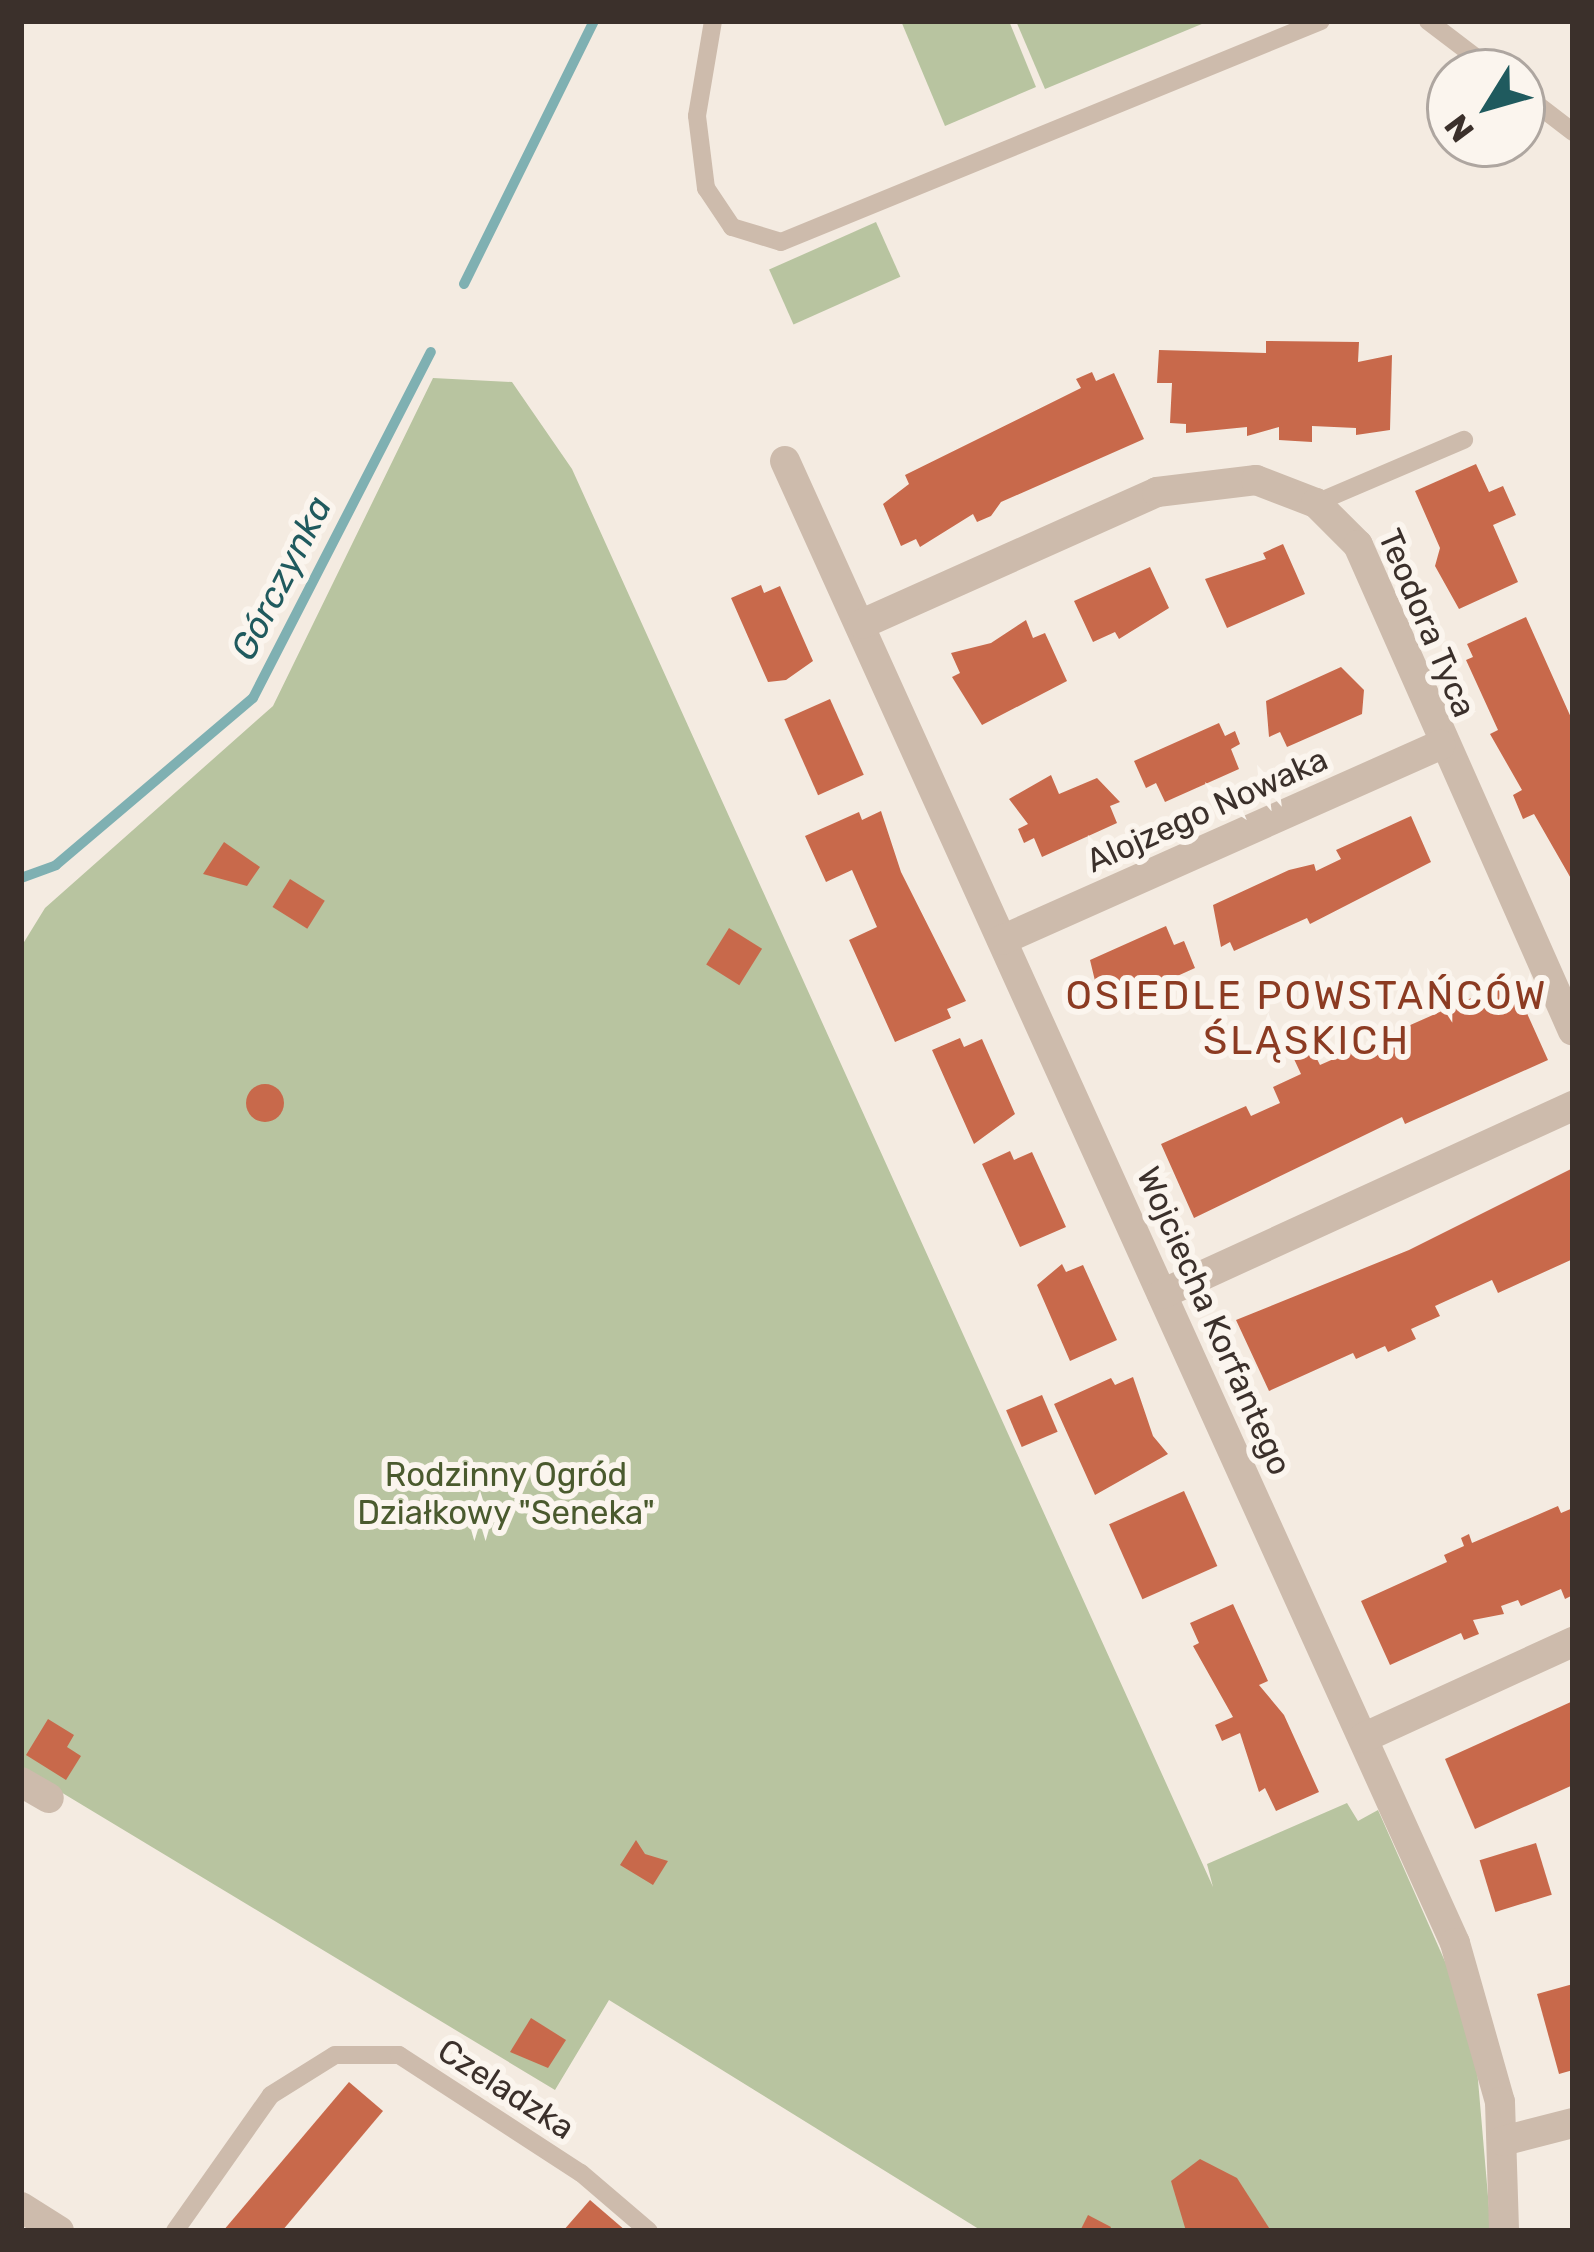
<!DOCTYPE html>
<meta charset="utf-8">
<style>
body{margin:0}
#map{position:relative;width:1594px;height:2252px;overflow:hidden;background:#f4ebe1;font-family:Rubik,sans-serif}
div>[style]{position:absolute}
.green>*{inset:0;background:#b8c4a0;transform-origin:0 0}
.stream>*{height:10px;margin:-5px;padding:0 5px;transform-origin:5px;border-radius:5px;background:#7fb0b2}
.building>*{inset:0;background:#c8694b;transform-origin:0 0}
.round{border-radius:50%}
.service>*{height:18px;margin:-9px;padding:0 9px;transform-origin:9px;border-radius:9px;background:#cdbbac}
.minor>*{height:30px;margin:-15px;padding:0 15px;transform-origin:15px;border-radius:15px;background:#cdbbac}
span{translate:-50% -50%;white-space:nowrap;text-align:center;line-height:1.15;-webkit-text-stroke:12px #fbf5ee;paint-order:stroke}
.street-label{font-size:33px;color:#3b302b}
.park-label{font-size:33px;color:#4a5a2e}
.water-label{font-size:36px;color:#1f5a5e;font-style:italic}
.quarter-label{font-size:39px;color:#8c3b22;letter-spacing:3px}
.frame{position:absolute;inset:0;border:24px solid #3b302b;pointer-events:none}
.north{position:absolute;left:1426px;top:48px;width:120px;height:120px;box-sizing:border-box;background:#fbf5ee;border:3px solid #aea6a0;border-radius:50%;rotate:233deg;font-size:33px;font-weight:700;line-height:48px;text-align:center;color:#3b302b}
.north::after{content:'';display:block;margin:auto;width:42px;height:54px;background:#1f5a5e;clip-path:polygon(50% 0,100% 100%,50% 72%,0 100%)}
</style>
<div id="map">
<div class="green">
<i style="clip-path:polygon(901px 21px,1009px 21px,1036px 87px,945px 126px)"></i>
<i style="clip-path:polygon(1016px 21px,1209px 21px,1045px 89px)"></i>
<i style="left:876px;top:222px;width:60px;height:117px;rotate:66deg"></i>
<i style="clip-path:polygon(433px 378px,512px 382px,572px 469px,1213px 1887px,1207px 1864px,1347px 1803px,1358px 1821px,1378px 1810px,1451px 1975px,1476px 2057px,1491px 2231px,982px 2231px,609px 2000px,555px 2090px,21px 1768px,21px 947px,45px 908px,273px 706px)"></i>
</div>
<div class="stream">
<i style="left:464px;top:284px;width:293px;rotate:-63.7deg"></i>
<i style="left:21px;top:878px;width:37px;rotate:-20deg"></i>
<i style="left:56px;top:865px;width:258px;rotate:-40.3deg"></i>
<i style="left:253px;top:698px;width:389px;rotate:-62.8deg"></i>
</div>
<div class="building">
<i style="clip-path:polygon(1266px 341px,1359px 342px,1358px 362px,1392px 355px,1390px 430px,1356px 435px,1356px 428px,1312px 426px,1312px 442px,1295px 441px,1279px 440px,1279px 427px,1247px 436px,1247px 427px,1186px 433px,1186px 424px,1170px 423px,1172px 383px,1157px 383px,1159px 350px,1266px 353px)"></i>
<i style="clip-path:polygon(1092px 372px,1096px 381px,1114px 373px,1144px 439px,1001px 502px,991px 516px,977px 522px,973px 514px,920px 547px,916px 539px,901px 546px,883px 504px,909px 484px,905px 475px,1081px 388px,1076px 379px)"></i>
<i style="clip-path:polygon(1476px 464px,1489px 492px,1503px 486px,1516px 515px,1493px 525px,1518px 582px,1459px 609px,1435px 566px,1440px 548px,1415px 491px)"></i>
<i style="clip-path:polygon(1283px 544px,1305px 594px,1227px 628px,1205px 579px,1266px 559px,1263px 553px)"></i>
<i style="clip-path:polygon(1150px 567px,1169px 608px,1119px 639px,1115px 632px,1093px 642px,1074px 601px)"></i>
<i style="clip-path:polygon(761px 585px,764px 593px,780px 586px,813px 661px,786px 680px,768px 682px,731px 598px)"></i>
<i style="clip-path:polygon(1526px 617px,1573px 722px,1573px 882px,1534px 814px,1523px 819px,1513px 795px,1522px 790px,1490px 734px,1498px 730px,1466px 660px,1473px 657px,1467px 644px)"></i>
<i style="clip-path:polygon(1026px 620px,1033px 638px,1045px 633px,1067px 681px,982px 725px,952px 677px,960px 673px,951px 653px,991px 643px)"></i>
<i style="clip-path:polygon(1341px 667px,1364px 690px,1362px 714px,1287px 747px,1280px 732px,1269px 737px,1266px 701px)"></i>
<i style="left:830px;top:699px;width:83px;height:50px;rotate:66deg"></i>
<i style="clip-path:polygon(1219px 723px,1225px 736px,1235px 731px,1240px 744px,1231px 749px,1239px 769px,1165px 802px,1156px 783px,1146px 788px,1134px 761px)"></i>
<i style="clip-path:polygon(1051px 775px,1059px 794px,1097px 778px,1120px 802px,1110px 806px,1117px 823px,1042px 857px,1034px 838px,1024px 843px,1018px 829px,1028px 824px,1009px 799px)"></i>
<i style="clip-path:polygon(881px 811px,901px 872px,966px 1001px,947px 1009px,951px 1018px,895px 1042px,849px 940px,877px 927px,852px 870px,826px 882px,805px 836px,859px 812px,862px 820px)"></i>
<i style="clip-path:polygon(1411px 816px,1431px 862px,1310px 924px,1307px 918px,1234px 951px,1230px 942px,1221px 947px,1213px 905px,1289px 870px,1314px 864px,1316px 871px,1341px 859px,1336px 850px)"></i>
<i style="clip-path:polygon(224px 842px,260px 867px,247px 886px,203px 874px)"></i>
<i style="left:290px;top:879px;width:41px;height:33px;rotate:32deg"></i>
<i style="clip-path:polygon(1166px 926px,1174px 945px,1184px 941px,1195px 968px,1102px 1010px,1090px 960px)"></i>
<i style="left:729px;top:928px;width:39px;height:43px;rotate:32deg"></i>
<i style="clip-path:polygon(1512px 980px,1548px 1060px,1405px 1124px,1402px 1117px,1194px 1218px,1161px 1144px,1246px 1106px,1251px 1116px,1280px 1103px,1273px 1087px,1301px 1074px,1294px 1059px,1313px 1051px,1320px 1065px)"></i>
<i style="clip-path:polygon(960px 1038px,964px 1047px,982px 1039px,1015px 1114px,974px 1144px,932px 1050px)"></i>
<i class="round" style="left:246px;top:1084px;width:38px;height:38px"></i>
<i style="clip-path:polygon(1010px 1151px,1014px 1160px,1032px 1152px,1066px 1227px,1020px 1247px,982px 1164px)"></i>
<i style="clip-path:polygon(1573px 1168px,1573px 1259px,1498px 1293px,1492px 1280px,1435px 1306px,1440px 1316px,1411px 1329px,1416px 1339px,1388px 1352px,1385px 1346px,1356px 1359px,1353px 1353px,1269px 1391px,1236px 1320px,1409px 1250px)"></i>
<i style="clip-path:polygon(1062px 1264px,1066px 1272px,1083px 1265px,1117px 1340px,1070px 1361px,1037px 1285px)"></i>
<i style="clip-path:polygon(1133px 1377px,1153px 1436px,1168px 1454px,1095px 1495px,1054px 1404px,1111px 1378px,1115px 1385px)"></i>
<i style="left:1042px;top:1395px;width:40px;height:39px;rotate:67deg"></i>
<i style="left:1184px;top:1491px;width:82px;height:82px;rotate:66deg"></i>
<i style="clip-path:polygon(1558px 1506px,1561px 1513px,1573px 1508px,1573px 1595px,1565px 1599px,1561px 1589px,1521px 1606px,1518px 1600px,1501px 1606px,1504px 1614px,1473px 1620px,1479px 1634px,1464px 1640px,1461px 1633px,1390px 1665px,1361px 1601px,1447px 1562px,1444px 1555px,1464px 1546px,1461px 1538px,1469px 1534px,1472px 1543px)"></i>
<i style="clip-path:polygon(1233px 1604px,1268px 1681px,1259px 1685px,1284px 1715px,1319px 1792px,1276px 1811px,1265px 1788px,1259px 1792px,1240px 1733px,1222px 1741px,1215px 1725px,1233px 1717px,1193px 1646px,1199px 1643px,1190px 1623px)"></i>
<i style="clip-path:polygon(1573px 1701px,1573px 1785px,1475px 1829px,1445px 1759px)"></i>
<i style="clip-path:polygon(48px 1719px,74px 1735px,67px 1747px,81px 1756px,66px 1780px,26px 1755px)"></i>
<i style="clip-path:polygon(636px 1840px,645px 1854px,668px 1861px,653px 1885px,620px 1865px)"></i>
<i style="left:1536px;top:1843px;width:54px;height:59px;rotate:73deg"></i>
<i style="clip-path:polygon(1573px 1984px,1573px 2070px,1559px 2074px,1537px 1994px)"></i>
<i style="clip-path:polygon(531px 2018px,566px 2040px,548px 2068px,510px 2052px)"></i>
<i style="clip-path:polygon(349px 2082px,383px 2111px,282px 2231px,223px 2231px)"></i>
<i style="clip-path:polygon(1200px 2159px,1237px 2178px,1271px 2231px,1186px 2231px,1171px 2181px)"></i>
<i style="clip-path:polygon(590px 2200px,626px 2231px,563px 2231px)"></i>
<i style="clip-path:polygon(1088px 2215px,1111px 2227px,1109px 2231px,1080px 2231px)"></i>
</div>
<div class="service">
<i style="left:713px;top:21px;width:96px;rotate:99.6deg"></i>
<i style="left:697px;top:116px;width:73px;rotate:82.9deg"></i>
<i style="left:706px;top:188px;width:47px;rotate:56.3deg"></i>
<i style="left:732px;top:227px;width:51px;rotate:17deg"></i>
<i style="left:781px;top:242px;width:583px;rotate:-22.26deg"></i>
<i style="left:1428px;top:21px;width:84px;rotate:37.3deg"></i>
<i style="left:1522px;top:93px;width:64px;rotate:37.4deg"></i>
<i style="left:1316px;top:503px;width:161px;rotate:-23.1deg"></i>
<i style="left:175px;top:2231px;width:166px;rotate:-54.8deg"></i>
<i style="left:271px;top:2095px;width:75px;rotate:-32deg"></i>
<i style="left:335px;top:2055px;width:64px"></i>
<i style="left:399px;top:2055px;width:217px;rotate:33deg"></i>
<i style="left:581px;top:2173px;width:89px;rotate:40.5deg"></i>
</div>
<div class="minor">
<i style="left:785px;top:461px;width:1626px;rotate:65.67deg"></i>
<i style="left:1455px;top:1943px;width:165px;rotate:74.2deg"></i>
<i style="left:1500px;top:2102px;width:129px;rotate:88.2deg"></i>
<i style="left:862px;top:624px;width:323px;rotate:-24.1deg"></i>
<i style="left:1157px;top:492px;width:100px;rotate:-6.9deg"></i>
<i style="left:1256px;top:480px;width:64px;rotate:21deg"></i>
<i style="left:1316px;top:503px;width:59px;rotate:45deg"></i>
<i style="left:1358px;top:545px;width:531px;rotate:66.14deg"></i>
<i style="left:1002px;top:940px;width:480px;rotate:-24deg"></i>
<i style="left:1162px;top:1294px;width:452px;rotate:-24.6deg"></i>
<i style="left:1363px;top:1738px;width:231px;rotate:-24.6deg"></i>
<i style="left:21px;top:1782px;width:32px;rotate:30deg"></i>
<i style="left:1503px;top:2141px;width:72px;rotate:-14.4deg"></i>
<i style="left:21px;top:2207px;width:45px;rotate:32.3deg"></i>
</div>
<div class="street-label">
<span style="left:1427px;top:623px;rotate:67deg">Teodora Tyca</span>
<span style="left:1207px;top:810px;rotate:-24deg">Alojzego Nowaka</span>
<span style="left:1214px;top:1321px;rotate:66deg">Wojciecha Korfantego</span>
<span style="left:506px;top:2089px;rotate:33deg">Czeladzka</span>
</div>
<div class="park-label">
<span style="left:506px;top:1494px">Rodzinny Ogród<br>Działkowy "Seneka"</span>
</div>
<div class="water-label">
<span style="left:281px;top:578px;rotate:-63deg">Górczynka</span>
</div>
<div class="quarter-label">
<span style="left:1307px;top:1019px">OSIEDLE POWSTAŃCÓW<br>ŚLĄSKICH</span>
</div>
<div class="frame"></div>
<div class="north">N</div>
</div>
